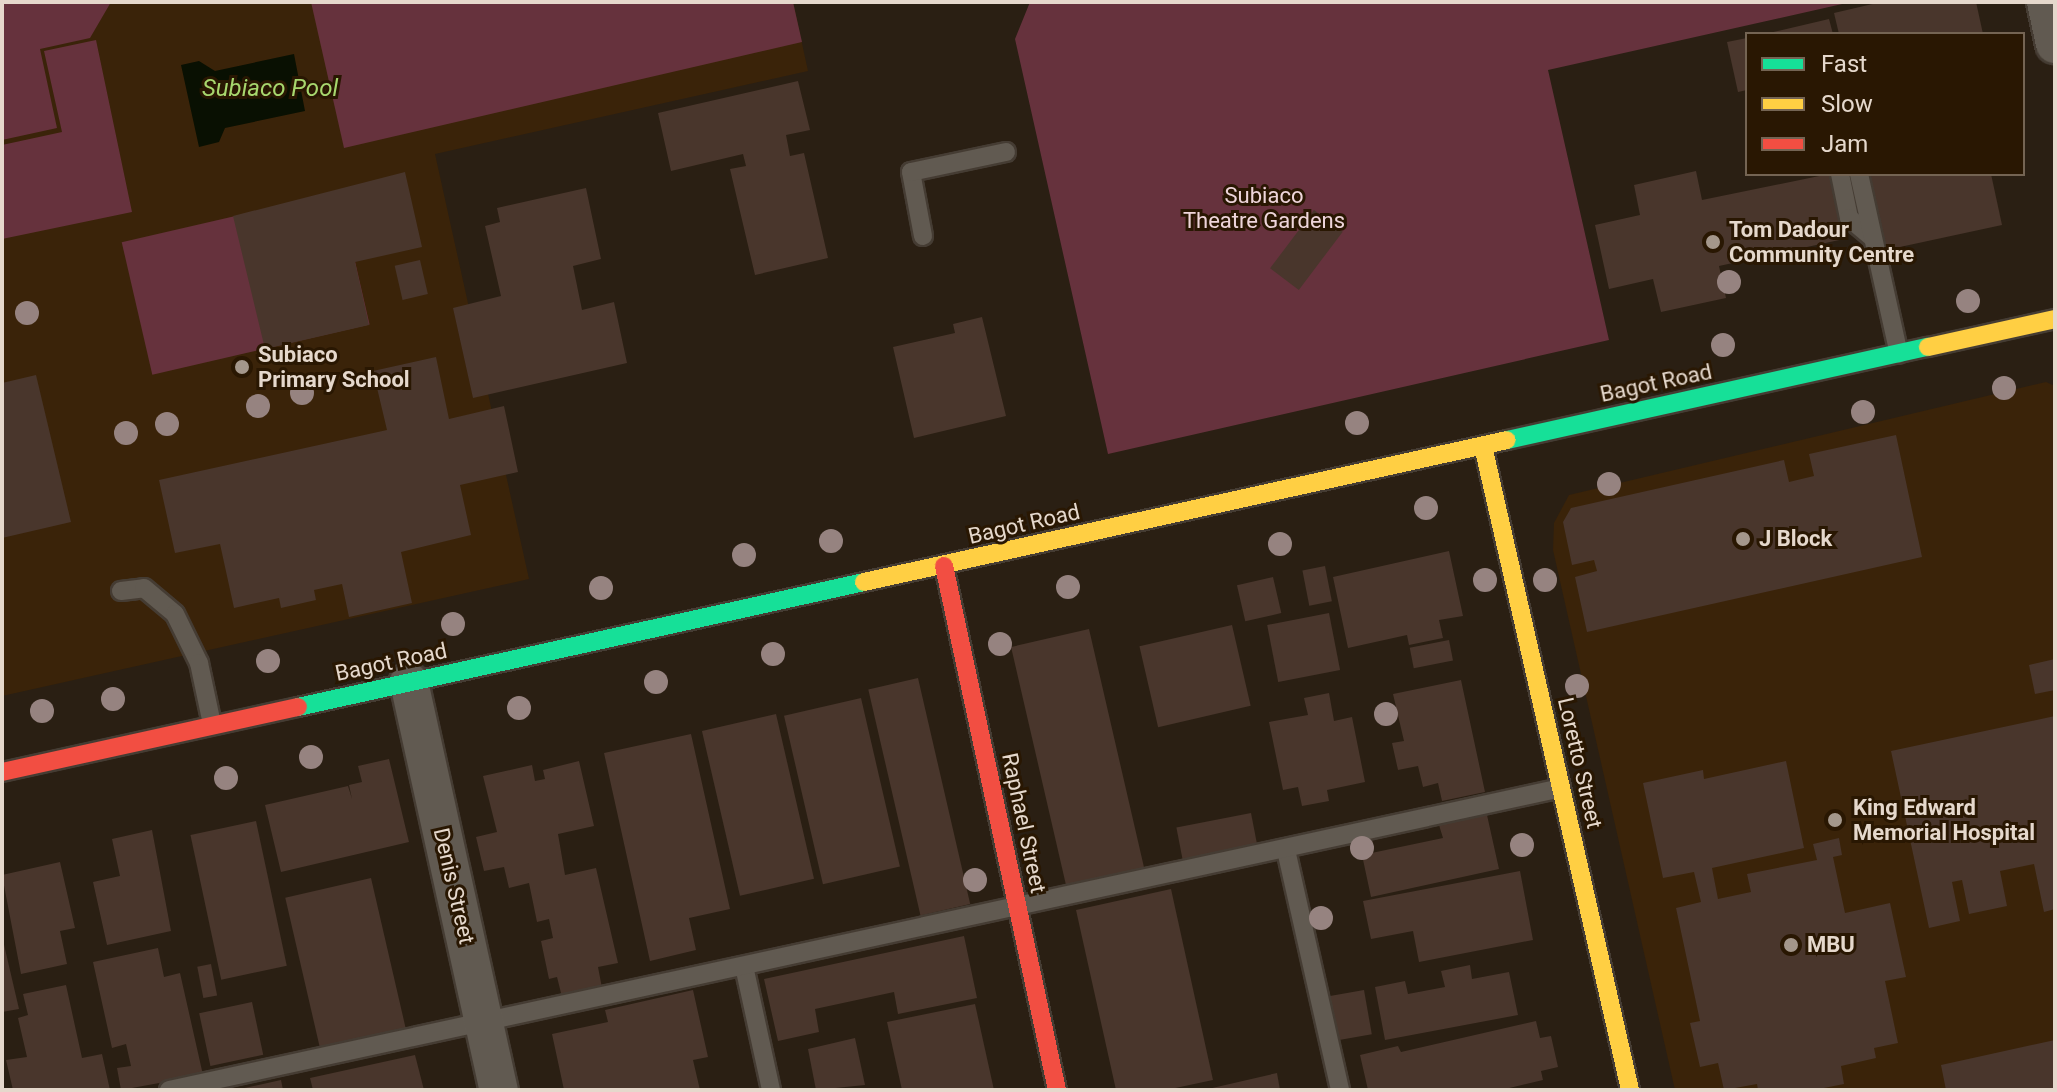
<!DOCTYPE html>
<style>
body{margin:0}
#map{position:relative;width:2057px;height:1092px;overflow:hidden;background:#2a1f13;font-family:Roboto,sans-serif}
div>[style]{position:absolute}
.built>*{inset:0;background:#3a2309}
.green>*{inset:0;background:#66323d;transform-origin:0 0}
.water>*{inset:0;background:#091002}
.building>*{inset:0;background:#49362c;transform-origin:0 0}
.roads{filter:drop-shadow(2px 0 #453c33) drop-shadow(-2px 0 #453c33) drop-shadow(0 2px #453c33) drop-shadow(0 -2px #453c33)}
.lane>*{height:18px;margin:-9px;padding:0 9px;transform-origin:9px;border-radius:9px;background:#615a51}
.street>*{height:38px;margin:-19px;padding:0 19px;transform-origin:19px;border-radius:19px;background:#615a51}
.fast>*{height:18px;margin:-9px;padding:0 9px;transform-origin:9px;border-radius:9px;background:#16e098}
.slow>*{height:18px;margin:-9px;padding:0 9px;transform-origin:9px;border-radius:9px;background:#ffcf43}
.jam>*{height:18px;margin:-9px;padding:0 9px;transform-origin:9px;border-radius:9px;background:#f24e42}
.trees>*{width:24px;height:24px;margin:-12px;border-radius:50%;background:#968380}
.dots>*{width:22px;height:22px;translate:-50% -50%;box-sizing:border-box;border:4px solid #291702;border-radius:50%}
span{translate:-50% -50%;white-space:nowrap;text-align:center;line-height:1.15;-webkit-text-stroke:6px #291702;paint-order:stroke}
.park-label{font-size:22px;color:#eed5da}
.poi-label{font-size:22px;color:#e5d8cc;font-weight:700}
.left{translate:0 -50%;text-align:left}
.street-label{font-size:22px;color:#e5d8cc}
.water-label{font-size:24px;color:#a7d76e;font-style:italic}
.frame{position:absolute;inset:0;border:4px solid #e5d8cc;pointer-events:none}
.legend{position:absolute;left:1745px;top:32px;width:280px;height:144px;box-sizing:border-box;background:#291702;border:2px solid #746453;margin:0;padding:10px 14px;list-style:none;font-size:24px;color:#e5d8cc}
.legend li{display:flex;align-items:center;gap:16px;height:40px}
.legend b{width:40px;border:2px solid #746453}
</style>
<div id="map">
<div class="built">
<i style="clip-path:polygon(2px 2px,793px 2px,808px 71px,435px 154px,529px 579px,2px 696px)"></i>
<i style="clip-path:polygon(2046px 382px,2055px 386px,2055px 1090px,1675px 1090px,1553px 550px,1554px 523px,1569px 495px)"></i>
</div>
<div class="green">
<i style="clip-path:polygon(2px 2px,111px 2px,90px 38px,40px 49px,57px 128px,2px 140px)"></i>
<i style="clip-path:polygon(311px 2px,793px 2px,802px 42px,344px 148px)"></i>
<i style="clip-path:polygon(1030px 2px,1851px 2px,1548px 70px,1609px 340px,1108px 454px,1015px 39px)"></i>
<i style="clip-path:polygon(96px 40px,132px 212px,2px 239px,2px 145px,62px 132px,44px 51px)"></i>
<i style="left:339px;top:192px;width:136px;height:223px;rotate:77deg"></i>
</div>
<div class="water">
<i style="clip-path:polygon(294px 54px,305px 111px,225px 128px,219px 142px,199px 147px,181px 65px,199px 61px,215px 71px)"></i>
</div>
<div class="building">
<i style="clip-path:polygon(1881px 2px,1976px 2px,1983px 34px,1839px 34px,1834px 13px)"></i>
<i style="clip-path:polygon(1829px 19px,1833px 34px,1769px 34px,1769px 33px)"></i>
<i style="clip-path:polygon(1747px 38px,1747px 90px,1738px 92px,1727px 42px)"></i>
<i style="clip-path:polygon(798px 81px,810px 130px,786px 135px,790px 156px,804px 153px,828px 258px,755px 275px,730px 169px,746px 166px,743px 154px,671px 171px,658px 113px)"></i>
<i style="clip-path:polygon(1696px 171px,1702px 200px,1829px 174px,1844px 239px,1719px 266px,1726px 298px,1661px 312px,1653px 279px,1609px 289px,1595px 225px,1640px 215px,1634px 185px)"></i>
<i style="clip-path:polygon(405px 172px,422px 247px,355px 262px,369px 325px,265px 349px,233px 216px)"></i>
<i style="clip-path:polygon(1869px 174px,1991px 174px,2002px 225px,1886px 250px)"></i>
<i style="clip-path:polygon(586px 188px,601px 259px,573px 266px,582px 310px,614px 302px,627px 363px,473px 398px,453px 308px,501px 296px,485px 226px,500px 222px,497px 208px)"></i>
<i style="left:1314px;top:210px;width:36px;height:73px;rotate:37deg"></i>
<i style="left:420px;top:260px;width:35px;height:26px;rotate:77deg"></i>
<i style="clip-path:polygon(982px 317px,1006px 416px,914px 438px,893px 347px,955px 333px,953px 324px)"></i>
<i style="clip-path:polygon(436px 357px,449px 419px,504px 406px,518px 472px,460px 485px,471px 535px,401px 552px,412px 603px,349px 617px,342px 584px,314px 590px,316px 600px,281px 608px,279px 598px,234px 608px,220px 544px,175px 553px,159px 480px,387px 430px,373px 371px)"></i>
<i style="clip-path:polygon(36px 375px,71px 522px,2px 538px,2px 383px)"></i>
<i style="clip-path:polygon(1896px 435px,1922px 557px,1587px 632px,1575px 577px,1597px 571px,1594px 560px,1572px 565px,1563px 522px,1571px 508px,1784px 460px,1789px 482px,1814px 476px,1809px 454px)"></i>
<i style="clip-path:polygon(1449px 551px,1463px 616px,1439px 620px,1443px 638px,1409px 645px,1407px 635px,1348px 648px,1333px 577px)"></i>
<i style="left:1325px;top:566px;width:36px;height:23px;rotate:79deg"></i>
<i style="left:1273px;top:577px;width:37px;height:37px;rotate:77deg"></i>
<i style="left:1329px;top:613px;width:58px;height:63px;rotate:79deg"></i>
<i style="left:1232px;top:625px;width:83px;height:95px;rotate:77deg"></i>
<i style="left:1089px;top:629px;width:246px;height:80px;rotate:77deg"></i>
<i style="left:1449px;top:640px;width:21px;height:40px;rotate:79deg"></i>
<i style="clip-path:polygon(2055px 659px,2055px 690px,2035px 694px,2029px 665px)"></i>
<i style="left:918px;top:678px;width:232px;height:51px;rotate:77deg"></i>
<i style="clip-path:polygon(1461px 680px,1485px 792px,1442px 801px,1438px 783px,1423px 787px,1418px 766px,1398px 770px,1392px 743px,1404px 741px,1393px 694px)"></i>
<i style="clip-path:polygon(1329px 693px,1334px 721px,1352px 717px,1365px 782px,1327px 790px,1329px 801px,1302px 806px,1298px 787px,1283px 790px,1269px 722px,1308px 715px,1304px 698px)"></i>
<i style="left:861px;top:698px;width:173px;height:79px;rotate:77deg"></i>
<i style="left:776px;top:714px;width:169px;height:76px;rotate:77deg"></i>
<i style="clip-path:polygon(2055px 716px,2055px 909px,2044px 912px,2034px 864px,2000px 871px,2007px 906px,1969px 914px,1962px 880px,1952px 882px,1960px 921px,1929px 928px,1891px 751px)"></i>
<i style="clip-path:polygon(691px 734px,730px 909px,689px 918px,696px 950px,650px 961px,604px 753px)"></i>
<i style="clip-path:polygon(389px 759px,409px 842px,281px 872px,265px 805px,348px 786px,352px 799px,349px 785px,362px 782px,358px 766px)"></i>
<i style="clip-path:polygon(579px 761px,594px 826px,558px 834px,565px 875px,596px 868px,618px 963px,598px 967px,602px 988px,562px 997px,557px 977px,549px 979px,541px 941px,553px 938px,549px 919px,537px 922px,529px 883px,509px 888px,504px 867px,484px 871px,476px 837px,497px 832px,483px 776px,532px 765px,535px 781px,545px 779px,543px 770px)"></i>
<i style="clip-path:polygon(1786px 761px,1804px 848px,1712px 868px,1718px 899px,1751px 892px,1747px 874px,1817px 860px,1813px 844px,1839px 838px,1842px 855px,1833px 857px,1845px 913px,1890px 903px,1906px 977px,1885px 981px,1898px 1043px,1874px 1048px,1876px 1058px,1841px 1066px,1844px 1084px,1814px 1090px,1758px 1090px,1757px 1084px,1724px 1090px,1718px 1063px,1700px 1067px,1690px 1023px,1700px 1021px,1676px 908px,1701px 902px,1694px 872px,1663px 878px,1643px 783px,1703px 770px,1704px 779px)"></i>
<i style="left:1251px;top:813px;width:33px;height:76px;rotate:79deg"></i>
<i style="clip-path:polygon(1487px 815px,1499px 869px,1371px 897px,1362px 855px,1443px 838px,1439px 825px)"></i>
<i style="left:256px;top:821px;width:148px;height:67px;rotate:78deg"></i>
<i style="clip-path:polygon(152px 830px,171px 931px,107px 945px,93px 882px,120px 876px,112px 839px)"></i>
<i style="clip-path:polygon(60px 862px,75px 928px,60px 931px,67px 964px,21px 974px,2px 875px)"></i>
<i style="clip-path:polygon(1520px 871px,1533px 940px,1419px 962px,1413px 931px,1371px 939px,1363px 901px)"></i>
<i style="left:371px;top:878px;width:158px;height:88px;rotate:77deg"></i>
<i style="clip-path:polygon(1171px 889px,1213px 1080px,1166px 1090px,1116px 1090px,1076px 910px)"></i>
<i style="clip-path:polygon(2px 936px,19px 1009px,2px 1012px)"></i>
<i style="clip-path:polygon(964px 936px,977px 998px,898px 1014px,894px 992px,815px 1009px,819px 1032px,778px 1041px,764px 979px)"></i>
<i style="clip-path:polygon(158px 948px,164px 977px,180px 973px,203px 1075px,121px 1090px,117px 1068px,131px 1066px,126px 1044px,112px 1048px,93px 962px)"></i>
<i style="left:211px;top:964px;width:32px;height:14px;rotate:79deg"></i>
<i style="clip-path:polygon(1470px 965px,1472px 979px,1509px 972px,1518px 1015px,1385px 1040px,1375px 987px,1405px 981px,1408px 994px,1445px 987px,1441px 971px)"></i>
<i style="clip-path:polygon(66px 985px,82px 1058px,102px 1054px,110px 1090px,13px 1090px,6px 1060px,27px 1057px,18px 1018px,28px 1015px,23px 994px)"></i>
<i style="clip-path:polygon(693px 990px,708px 1057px,693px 1060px,700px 1090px,564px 1090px,552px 1034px,608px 1022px,605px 1010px)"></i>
<i style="left:1364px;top:990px;width:45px;height:36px;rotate:80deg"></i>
<i style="left:252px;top:1002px;width:54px;height:54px;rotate:78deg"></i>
<i style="clip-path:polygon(975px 1004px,994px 1090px,902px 1090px,887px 1022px)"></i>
<i style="clip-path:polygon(1536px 1021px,1540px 1038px,1551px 1036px,1558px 1067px,1541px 1071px,1543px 1080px,1501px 1090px,1368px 1090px,1360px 1055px,1398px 1046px,1401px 1052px)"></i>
<i style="clip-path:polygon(855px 1038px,865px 1085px,816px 1090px,808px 1049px)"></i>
<i style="clip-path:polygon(2055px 1040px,2055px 1090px,1946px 1090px,1941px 1065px)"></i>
<i style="clip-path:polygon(415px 1055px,424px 1090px,313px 1090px,310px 1078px)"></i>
<i style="clip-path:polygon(1277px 1073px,1280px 1090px,1208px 1090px,1208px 1089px)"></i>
<i style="clip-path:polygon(281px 1080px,283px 1090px,240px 1090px,240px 1089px)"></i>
</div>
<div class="roads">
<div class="lane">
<i style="left:1840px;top:174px;width:45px;rotate:78.4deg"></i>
<i style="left:1849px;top:218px;width:30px;rotate:40deg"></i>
<i style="left:1859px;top:174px;width:184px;rotate:77.5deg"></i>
<i style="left:923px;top:236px;width:65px;rotate:-100.6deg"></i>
<i style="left:911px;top:172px;width:97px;rotate:-11.9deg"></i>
<i style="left:121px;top:591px;width:23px;rotate:-7deg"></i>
<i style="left:144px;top:588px;width:40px;rotate:40deg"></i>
<i style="left:175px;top:614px;width:55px;rotate:63.9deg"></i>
<i style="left:199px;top:663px;width:62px;rotate:78deg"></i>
<i style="left:1286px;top:850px;width:246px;rotate:77.3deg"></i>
<i style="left:744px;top:966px;width:127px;rotate:77.7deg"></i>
<i style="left:169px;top:1090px;width:1424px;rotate:-12.24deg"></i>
</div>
<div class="street">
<i style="left:2046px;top:2px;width:43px;rotate:77.9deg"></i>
<i style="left:409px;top:682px;width:418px;rotate:77.6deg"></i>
</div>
<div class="fast">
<i style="left:1507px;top:440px;width:431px;rotate:-12.5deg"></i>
<i style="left:298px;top:707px;width:580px;rotate:-12.45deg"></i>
</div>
<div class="slow">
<i style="left:1928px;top:347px;width:130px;rotate:-12.4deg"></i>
<i style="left:1483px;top:446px;width:661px;rotate:77.14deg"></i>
<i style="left:864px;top:582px;width:658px;rotate:-12.45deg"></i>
</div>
<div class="jam">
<i style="left:944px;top:566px;width:536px;rotate:77.83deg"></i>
<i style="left:2px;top:772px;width:303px;rotate:-12.4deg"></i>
</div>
</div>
<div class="trees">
<i style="left:1729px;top:282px"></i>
<i style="left:1968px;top:301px"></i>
<i style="left:27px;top:313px"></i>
<i style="left:1723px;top:345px"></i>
<i style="left:2004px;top:388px"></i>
<i style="left:302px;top:393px"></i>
<i style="left:258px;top:406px"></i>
<i style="left:1863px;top:412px"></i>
<i style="left:1357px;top:423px"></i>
<i style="left:167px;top:424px"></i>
<i style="left:126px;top:433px"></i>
<i style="left:1609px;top:484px"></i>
<i style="left:1426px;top:508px"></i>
<i style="left:831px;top:541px"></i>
<i style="left:1280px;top:544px"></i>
<i style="left:744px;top:555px"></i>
<i style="left:1485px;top:580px"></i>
<i style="left:1545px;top:580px"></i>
<i style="left:1068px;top:587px"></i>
<i style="left:601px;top:588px"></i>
<i style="left:453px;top:624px"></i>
<i style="left:1000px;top:644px"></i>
<i style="left:773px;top:654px"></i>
<i style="left:268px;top:661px"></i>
<i style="left:656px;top:682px"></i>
<i style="left:1577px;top:686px"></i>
<i style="left:113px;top:699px"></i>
<i style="left:519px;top:708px"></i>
<i style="left:42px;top:711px"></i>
<i style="left:1386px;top:714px"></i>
<i style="left:311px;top:757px"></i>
<i style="left:226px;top:778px"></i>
<i style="left:1522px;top:845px"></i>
<i style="left:1362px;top:848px"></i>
<i style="left:975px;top:880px"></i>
<i style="left:1321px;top:918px"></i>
</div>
<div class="dots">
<i style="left:1713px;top:242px;background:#a4978b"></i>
<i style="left:242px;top:367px;background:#a4978b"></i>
<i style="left:1743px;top:539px;background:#a4978b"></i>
<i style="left:1835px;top:820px;background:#a4978b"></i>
<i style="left:1791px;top:945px;background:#a4978b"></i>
</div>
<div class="park-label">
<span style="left:1264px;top:208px">Subiaco<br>Theatre Gardens</span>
</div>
<div class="poi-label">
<span class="left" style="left:1729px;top:242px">Tom Dadour<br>Community Centre</span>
<span class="left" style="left:258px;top:367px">Subiaco<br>Primary School</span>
<span class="left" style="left:1759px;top:539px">J Block</span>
<span class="left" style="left:1853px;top:820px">King Edward<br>Memorial Hospital</span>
<span class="left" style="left:1807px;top:945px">MBU</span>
</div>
<div class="street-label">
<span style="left:1656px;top:383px;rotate:-12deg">Bagot Road</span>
<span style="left:1024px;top:524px;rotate:-13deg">Bagot Road</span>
<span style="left:391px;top:662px;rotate:-12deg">Bagot Road</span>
<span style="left:1580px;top:763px;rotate:77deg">Loretto Street</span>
<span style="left:1024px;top:823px;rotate:78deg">Raphael Street</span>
<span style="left:454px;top:886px;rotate:77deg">Denis Street</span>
</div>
<div class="water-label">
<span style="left:270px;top:89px">Subiaco Pool</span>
</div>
<div class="frame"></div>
<ul class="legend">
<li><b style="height:10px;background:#16e098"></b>Fast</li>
<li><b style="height:10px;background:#ffcf43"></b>Slow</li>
<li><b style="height:10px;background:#f24e42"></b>Jam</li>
</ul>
</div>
